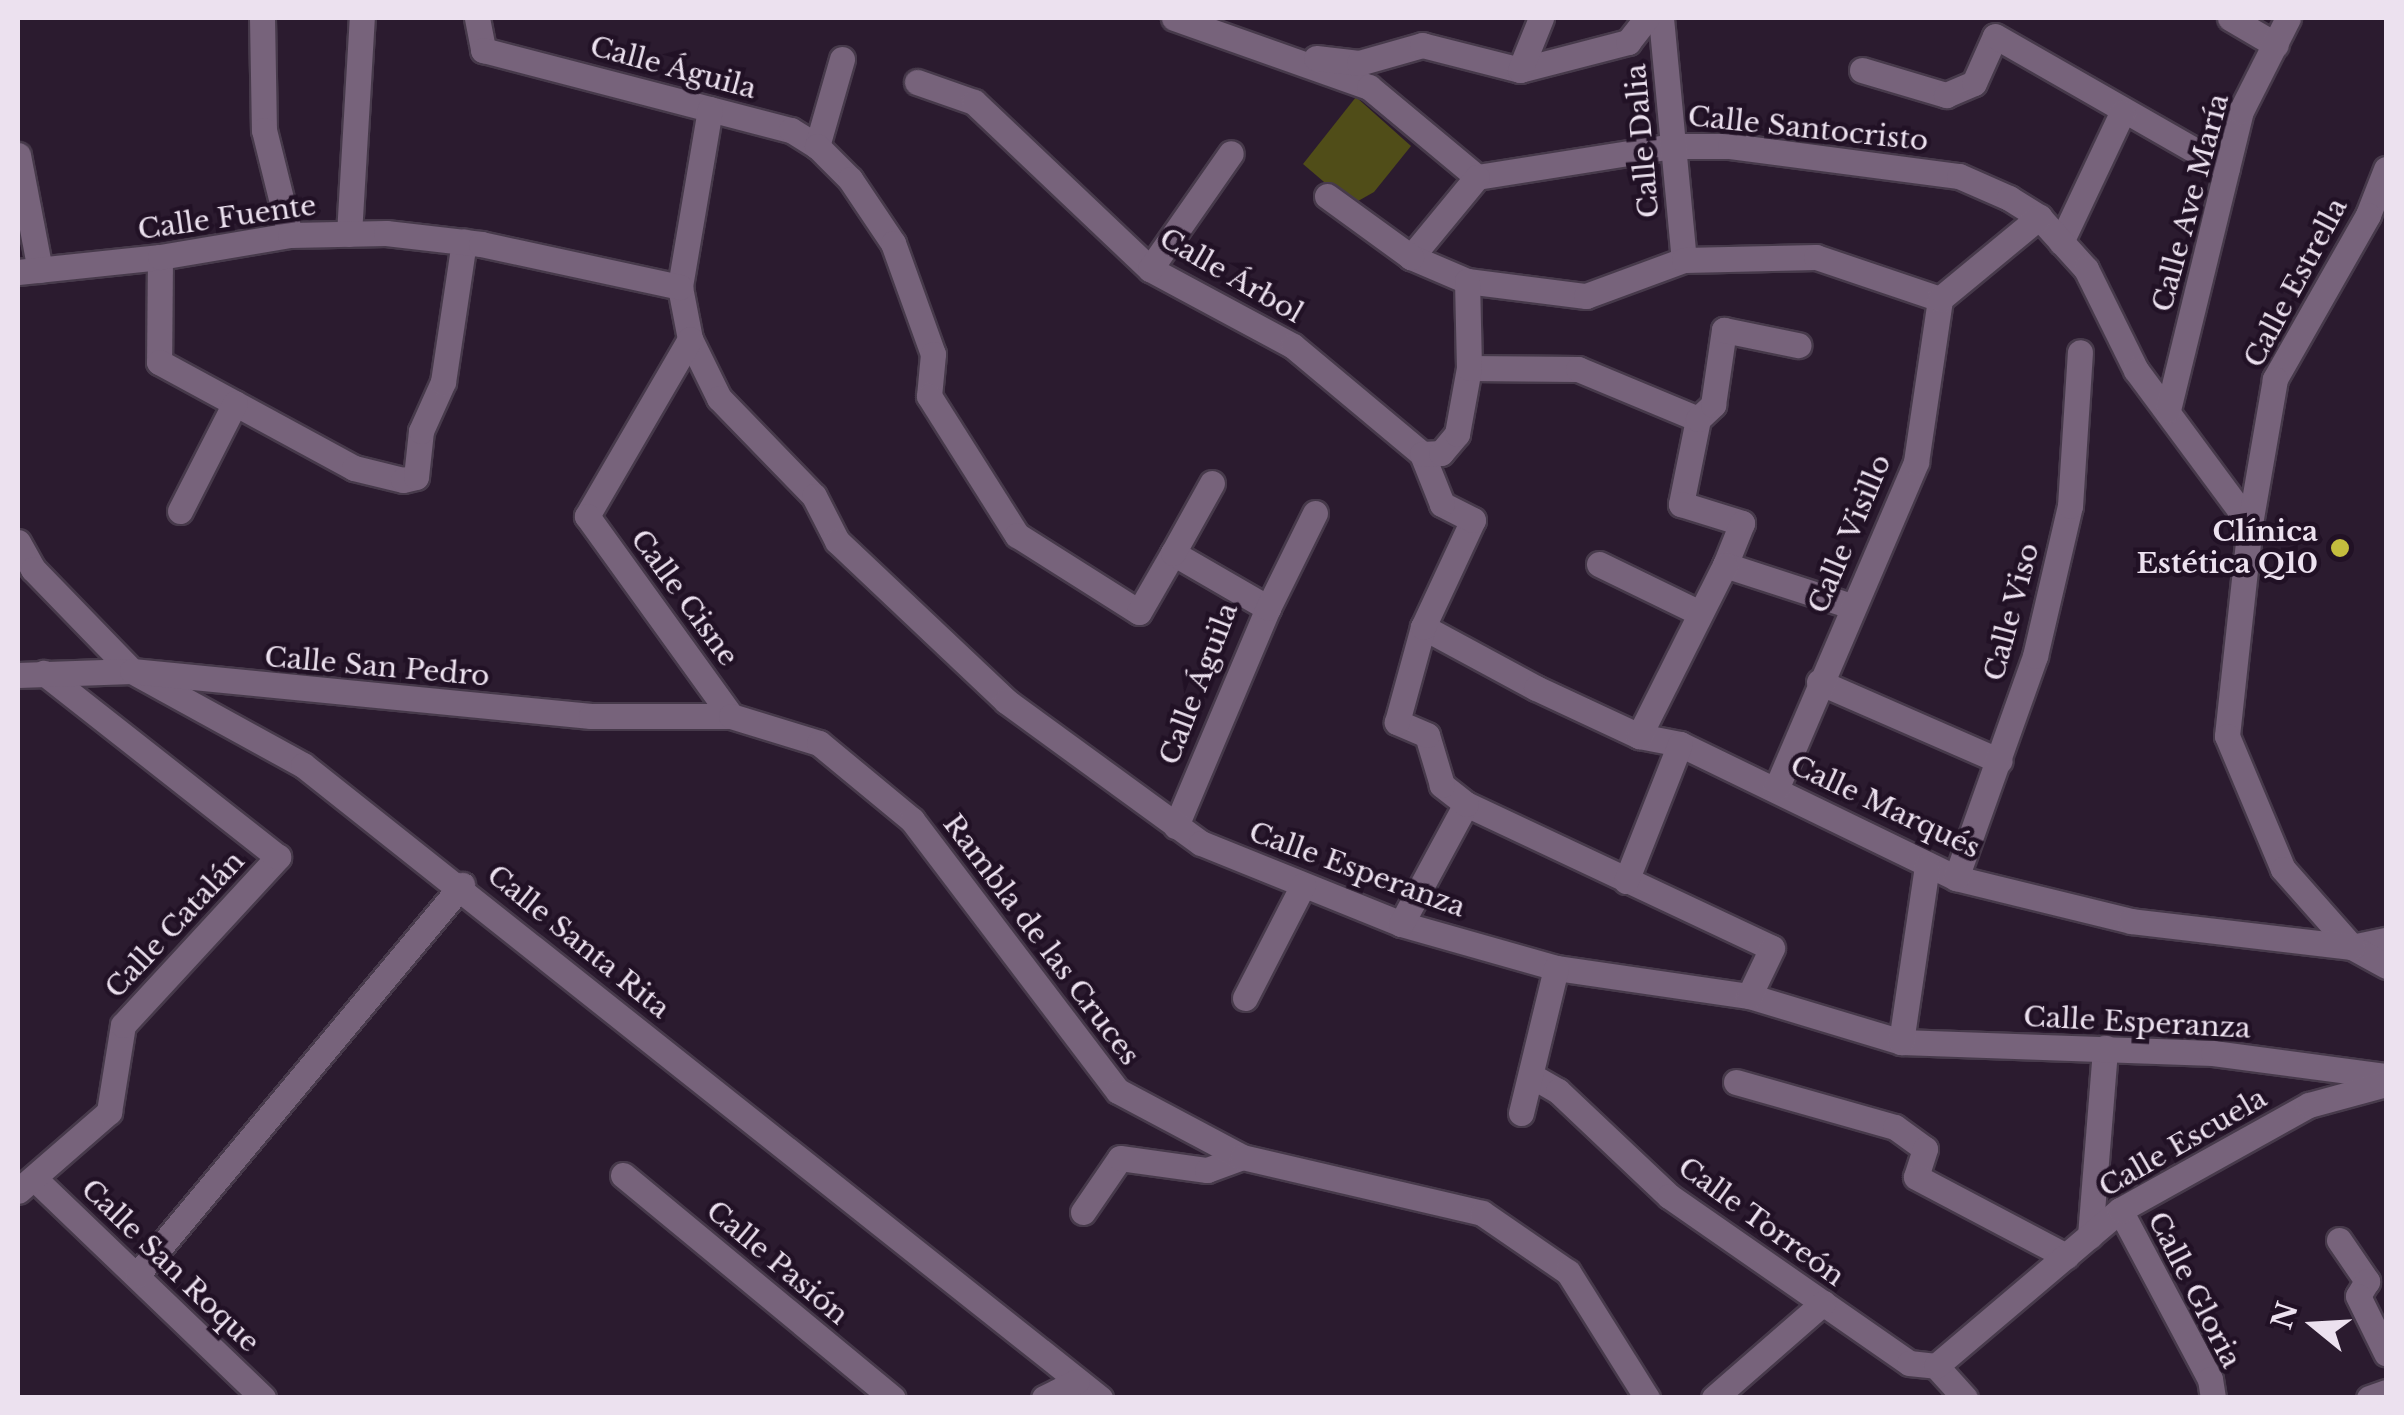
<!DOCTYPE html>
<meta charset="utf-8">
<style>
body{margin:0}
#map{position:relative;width:2404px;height:1415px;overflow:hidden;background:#2b1b2f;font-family:"Libre Baskerville",serif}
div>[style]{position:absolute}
.green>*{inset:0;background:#504d18}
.roads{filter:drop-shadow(2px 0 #473a4b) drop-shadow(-2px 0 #473a4b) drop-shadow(0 2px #473a4b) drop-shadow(0 -2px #473a4b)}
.service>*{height:25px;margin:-12.5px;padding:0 12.5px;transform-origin:12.5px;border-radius:12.5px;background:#77637b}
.pedestrian>*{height:25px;margin:-12.5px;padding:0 12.5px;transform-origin:12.5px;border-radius:12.5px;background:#77637b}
.minor>*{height:25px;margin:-12.5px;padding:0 12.5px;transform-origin:12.5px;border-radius:12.5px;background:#77637b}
.tertiary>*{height:25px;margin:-12.5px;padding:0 12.5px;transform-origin:12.5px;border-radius:12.5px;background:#77637b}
.dots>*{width:28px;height:28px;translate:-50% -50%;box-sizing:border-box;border:5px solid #211125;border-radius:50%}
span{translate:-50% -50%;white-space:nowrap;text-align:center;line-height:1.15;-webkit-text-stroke:9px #211125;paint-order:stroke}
.street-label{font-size:28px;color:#ece1ef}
.poi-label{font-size:28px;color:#ece1ef;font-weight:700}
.right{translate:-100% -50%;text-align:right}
.frame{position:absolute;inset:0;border:20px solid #ece1ef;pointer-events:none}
.north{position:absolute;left:2264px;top:1275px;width:100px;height:100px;-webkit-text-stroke:8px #211125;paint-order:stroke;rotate:288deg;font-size:28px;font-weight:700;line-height:40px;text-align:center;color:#ece1ef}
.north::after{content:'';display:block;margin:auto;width:35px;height:45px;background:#ece1ef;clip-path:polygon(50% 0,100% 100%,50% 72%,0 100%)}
</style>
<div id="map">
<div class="green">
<i style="clip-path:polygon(1356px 97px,1411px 146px,1374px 192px,1351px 205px,1303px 164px)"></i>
</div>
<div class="roads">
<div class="service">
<i style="left:1862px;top:70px;width:88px;rotate:16.6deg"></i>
<i style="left:1946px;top:95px;width:30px;rotate:-23deg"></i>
<i style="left:1974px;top:83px;width:51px;rotate:-65.9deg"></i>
<i style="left:1995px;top:36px;width:267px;rotate:29.8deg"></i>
<i style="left:2061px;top:242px;width:143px;rotate:-64.7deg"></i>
<i style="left:1083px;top:1212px;width:65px;rotate:-55.6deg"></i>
<i style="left:1120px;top:1158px;width:88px;rotate:7.9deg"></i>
<i style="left:1207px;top:1170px;width:37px;rotate:-20deg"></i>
</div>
<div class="pedestrian">
<i style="left:2352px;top:947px;width:35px;rotate:-12deg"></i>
<i style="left:2090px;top:1236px;width:189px;rotate:-85.4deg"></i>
</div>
<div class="minor">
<i style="left:262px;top:18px;width:112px;rotate:89deg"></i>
<i style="left:264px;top:130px;width:108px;rotate:76.1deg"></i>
<i style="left:477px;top:18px;width:33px;rotate:79deg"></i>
<i style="left:483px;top:50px;width:318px;rotate:14.6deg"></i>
<i style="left:791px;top:130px;width:31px;rotate:32deg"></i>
<i style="left:1174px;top:18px;width:207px;rotate:19.5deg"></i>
<i style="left:1369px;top:87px;width:141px;rotate:39.8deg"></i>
<i style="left:1477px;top:177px;width:198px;rotate:-9deg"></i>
<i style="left:1673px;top:146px;width:57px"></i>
<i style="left:1730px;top:146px;width:231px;rotate:7.5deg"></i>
<i style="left:1959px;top:176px;width:55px;rotate:23.7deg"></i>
<i style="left:2009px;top:198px;width:36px;rotate:32deg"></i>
<i style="left:2039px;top:217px;width:70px;rotate:47.9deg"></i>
<i style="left:2086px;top:269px;width:113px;rotate:63.7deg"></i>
<i style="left:2136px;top:370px;width:192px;rotate:53.5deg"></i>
<i style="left:1661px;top:18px;width:243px;rotate:84.6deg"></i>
<i style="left:2230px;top:18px;width:53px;rotate:30.4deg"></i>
<i style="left:1316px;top:58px;width:43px;rotate:6.6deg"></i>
<i style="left:1359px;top:63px;width:66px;rotate:-15.9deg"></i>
<i style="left:1422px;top:45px;width:101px;rotate:14.3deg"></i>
<i style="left:1520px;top:70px;width:112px;rotate:-14.5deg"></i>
<i style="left:1628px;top:42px;width:31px;rotate:-52deg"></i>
<i style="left:842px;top:59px;width:91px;rotate:106deg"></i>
<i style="left:817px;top:146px;width:47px;rotate:45deg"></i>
<i style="left:850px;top:179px;width:77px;rotate:56.1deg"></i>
<i style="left:893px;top:243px;width:118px;rotate:70.2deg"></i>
<i style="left:933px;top:354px;width:42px;rotate:95.4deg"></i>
<i style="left:929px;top:396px;width:165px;rotate:57.7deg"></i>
<i style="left:1017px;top:535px;width:144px;rotate:32.3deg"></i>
<i style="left:1139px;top:612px;width:68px;rotate:-60deg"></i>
<i style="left:1173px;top:553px;width:110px;rotate:30.1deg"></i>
<i style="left:1268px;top:608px;width:237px;rotate:112.9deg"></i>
<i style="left:1520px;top:70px;width:56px;rotate:-68deg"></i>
<i style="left:917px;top:82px;width:60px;rotate:19.3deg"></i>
<i style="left:974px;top:102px;width:243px;rotate:43.5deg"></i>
<i style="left:1150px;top:269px;width:162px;rotate:28.3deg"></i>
<i style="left:1293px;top:346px;width:168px;rotate:39.9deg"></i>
<i style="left:710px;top:109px;width:181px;rotate:99.6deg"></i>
<i style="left:680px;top:287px;width:53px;rotate:79.1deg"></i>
<i style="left:690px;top:339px;width:66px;rotate:63.8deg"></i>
<i style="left:719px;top:398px;width:136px;rotate:45.9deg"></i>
<i style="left:814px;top:496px;width:51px;rotate:62.9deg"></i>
<i style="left:837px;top:541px;width:233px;rotate:43.4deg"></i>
<i style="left:1006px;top:701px;width:241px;rotate:36.1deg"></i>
<i style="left:1201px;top:843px;width:216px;rotate:22deg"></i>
<i style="left:1401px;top:924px;width:161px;rotate:15.8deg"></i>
<i style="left:1556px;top:968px;width:195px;rotate:8.3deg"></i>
<i style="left:1749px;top:996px;width:159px;rotate:16.8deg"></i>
<i style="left:1901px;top:1042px;width:312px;rotate:2deg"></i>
<i style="left:2213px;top:1053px;width:175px;rotate:7.6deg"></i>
<i style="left:18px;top:155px;width:117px;rotate:79.2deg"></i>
<i style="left:2386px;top:169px;width:49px;rotate:111.4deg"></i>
<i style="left:2368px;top:215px;width:189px;rotate:119.6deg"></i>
<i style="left:2275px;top:379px;width:147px;rotate:99.8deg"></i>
<i style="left:2250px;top:524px;width:213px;rotate:96.2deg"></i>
<i style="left:2227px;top:736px;width:144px;rotate:67.2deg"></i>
<i style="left:2283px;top:869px;width:104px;rotate:48.5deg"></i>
<i style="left:2352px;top:947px;width:39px;rotate:29deg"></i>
<i style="left:1477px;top:177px;width:104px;rotate:129.5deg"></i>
<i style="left:1411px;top:257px;width:61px;rotate:23.2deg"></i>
<i style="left:1467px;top:281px;width:120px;rotate:7.2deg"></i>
<i style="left:1586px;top:296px;width:104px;rotate:-20.2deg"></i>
<i style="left:1684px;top:260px;width:132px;rotate:-1.3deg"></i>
<i style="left:1816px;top:257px;width:131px;rotate:18.7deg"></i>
<i style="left:1327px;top:196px;width:104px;rotate:36deg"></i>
<i style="left:349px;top:234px;width:216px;rotate:-86.6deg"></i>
<i style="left:160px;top:257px;width:105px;rotate:90.5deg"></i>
<i style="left:159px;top:362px;width:222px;rotate:28.5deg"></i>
<i style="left:354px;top:468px;width:50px;rotate:13.8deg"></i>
<i style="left:403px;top:480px;width:13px;rotate:-13deg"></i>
<i style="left:416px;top:477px;width:46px;rotate:-83.8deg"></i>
<i style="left:421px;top:431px;width:54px;rotate:-65.8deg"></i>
<i style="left:443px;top:382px;width:142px;rotate:-81.5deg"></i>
<i style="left:1150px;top:269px;width:141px;rotate:-55.1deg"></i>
<i style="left:18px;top:272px;width:143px;rotate:-6deg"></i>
<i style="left:160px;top:257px;width:132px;rotate:-9.6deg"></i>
<i style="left:290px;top:235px;width:96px;rotate:-1.2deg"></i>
<i style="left:386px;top:233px;width:96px;rotate:6.6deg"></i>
<i style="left:481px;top:244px;width:204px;rotate:12.2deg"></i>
<i style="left:690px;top:339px;width:205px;rotate:120.2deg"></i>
<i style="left:587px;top:516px;width:246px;rotate:54.2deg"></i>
<i style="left:1469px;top:368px;width:109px;rotate:0.5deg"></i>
<i style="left:1578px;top:369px;width:130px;rotate:22.6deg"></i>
<i style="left:1698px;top:419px;width:87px;rotate:101.3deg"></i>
<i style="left:1681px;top:504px;width:64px;rotate:17.3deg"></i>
<i style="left:1742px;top:523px;width:45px;rotate:112deg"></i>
<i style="left:1725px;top:565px;width:133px;rotate:18deg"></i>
<i style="left:2168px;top:410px;width:308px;rotate:-76.3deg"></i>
<i style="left:2241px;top:111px;width:104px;rotate:-63.2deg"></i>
<i style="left:1698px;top:419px;width:21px;rotate:-43deg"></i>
<i style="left:1713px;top:405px;width:76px;rotate:-81.7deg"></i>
<i style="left:1724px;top:330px;width:76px;rotate:11.5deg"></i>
<i style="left:180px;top:511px;width:121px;rotate:-63deg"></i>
<i style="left:18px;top:542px;width:31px;rotate:61deg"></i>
<i style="left:33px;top:569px;width:142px;rotate:45.9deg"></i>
<i style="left:132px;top:671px;width:195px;rotate:28.8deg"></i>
<i style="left:303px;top:765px;width:1018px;rotate:38.46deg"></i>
<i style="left:1173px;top:553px;width:80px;rotate:-60.9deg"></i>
<i style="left:1599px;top:564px;width:112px;rotate:25.9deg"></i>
<i style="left:1268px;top:608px;width:106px;rotate:-63.7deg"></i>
<i style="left:1423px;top:627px;width:128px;rotate:28.4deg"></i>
<i style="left:1536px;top:688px;width:114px;rotate:25deg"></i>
<i style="left:1639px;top:736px;width:42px;rotate:11deg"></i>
<i style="left:1680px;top:744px;width:307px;rotate:25.9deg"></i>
<i style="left:1956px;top:878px;width:180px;rotate:13.8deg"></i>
<i style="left:2131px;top:921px;width:223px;rotate:6.7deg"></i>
<i style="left:1819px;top:682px;width:197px;rotate:23.6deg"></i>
<i style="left:1639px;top:736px;width:191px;rotate:-63.3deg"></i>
<i style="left:1776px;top:789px;width:356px;rotate:-66.8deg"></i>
<i style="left:1916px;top:462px;width:165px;rotate:-81.6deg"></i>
<i style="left:1940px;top:299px;width:129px;rotate:-39.6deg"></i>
<i style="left:1466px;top:804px;width:338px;rotate:25.2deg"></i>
<i style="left:1772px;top:948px;width:53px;rotate:115.6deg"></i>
<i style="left:1956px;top:878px;width:236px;rotate:-70.4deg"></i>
<i style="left:2035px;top:656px;width:154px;rotate:-76.9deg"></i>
<i style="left:2070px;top:506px;width:154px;rotate:-86.3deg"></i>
<i style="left:1626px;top:881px;width:147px;rotate:-68.5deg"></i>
<i style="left:1401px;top:924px;width:136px;rotate:-61.6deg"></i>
<i style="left:1466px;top:804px;width:31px;rotate:-142deg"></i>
<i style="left:1442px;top:785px;width:52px;rotate:-106.7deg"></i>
<i style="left:1427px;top:735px;width:33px;rotate:-157deg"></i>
<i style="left:1397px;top:722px;width:98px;rotate:-74.7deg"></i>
<i style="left:1423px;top:627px;width:118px;rotate:-65deg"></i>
<i style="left:1473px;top:520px;width:35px;rotate:-153deg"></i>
<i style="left:1442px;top:504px;width:54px;rotate:-111.8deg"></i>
<i style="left:1422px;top:454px;width:19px;rotate:-3deg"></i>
<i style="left:1441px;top:453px;width:25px;rotate:-50deg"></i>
<i style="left:1457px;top:434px;width:67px;rotate:-79.7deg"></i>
<i style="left:1469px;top:368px;width:87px;rotate:-91.3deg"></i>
<i style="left:1245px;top:998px;width:127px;rotate:-62.8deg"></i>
<i style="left:1901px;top:1042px;width:178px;rotate:-81.6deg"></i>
<i style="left:1532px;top:1076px;width:30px;rotate:30deg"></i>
<i style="left:1558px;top:1091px;width:153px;rotate:43.4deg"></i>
<i style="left:1669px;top:1196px;width:292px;rotate:34.8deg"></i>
<i style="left:1909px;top:1363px;width:27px;rotate:6deg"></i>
<i style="left:1936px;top:1366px;width:43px;rotate:47.8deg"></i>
<i style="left:1736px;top:1082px;width:165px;rotate:15.8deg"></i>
<i style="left:1895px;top:1127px;width:37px;rotate:36deg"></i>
<i style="left:1925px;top:1149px;width:29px;rotate:108deg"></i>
<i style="left:1916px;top:1177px;width:170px;rotate:27.8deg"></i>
<i style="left:1521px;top:1113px;width:149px;rotate:-76.4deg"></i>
<i style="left:623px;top:1175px;width:350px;rotate:39.6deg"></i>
<i style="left:35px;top:1179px;width:316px;rotate:43.8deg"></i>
<i style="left:18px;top:1191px;width:121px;rotate:-41deg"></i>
<i style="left:109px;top:1112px;width:88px;rotate:-80.9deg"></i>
<i style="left:123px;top:1025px;width:229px;rotate:-47.3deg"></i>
<i style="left:278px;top:857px;width:298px;rotate:-141.8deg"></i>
<i style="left:2120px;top:1210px;width:191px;rotate:62deg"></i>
<i style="left:2210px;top:1379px;width:19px;rotate:81deg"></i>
<i style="left:2339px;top:1240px;width:50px;rotate:55.7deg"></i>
<i style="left:2367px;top:1281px;width:17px;rotate:121deg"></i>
<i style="left:2358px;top:1296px;width:64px;rotate:63.8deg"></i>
<i style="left:137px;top:1275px;width:508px;rotate:-50.19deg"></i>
<i style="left:1936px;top:1366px;width:241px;rotate:-40.3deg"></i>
<i style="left:2120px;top:1210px;width:216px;rotate:-29.1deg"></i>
<i style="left:2309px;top:1105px;width:80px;rotate:-15.3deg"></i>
<i style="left:1044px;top:1398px;width:37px;rotate:-27deg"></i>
<i style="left:1714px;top:1398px;width:145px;rotate:-41.1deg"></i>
<i style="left:2369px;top:1398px;width:18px;rotate:-19deg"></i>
</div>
<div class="tertiary">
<i style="left:18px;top:675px;width:114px;rotate:-2deg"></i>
<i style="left:132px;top:671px;width:461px;rotate:5.6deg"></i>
<i style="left:591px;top:716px;width:140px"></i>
<i style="left:731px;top:716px;width:92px;rotate:17.1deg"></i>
<i style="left:819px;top:743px;width:121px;rotate:39.6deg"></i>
<i style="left:912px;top:820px;width:340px;rotate:52.8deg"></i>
<i style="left:1118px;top:1091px;width:140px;rotate:28deg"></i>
<i style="left:1242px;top:1157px;width:246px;rotate:13.1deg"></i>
<i style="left:1482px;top:1213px;width:104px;rotate:34.5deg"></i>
<i style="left:1568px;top:1272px;width:149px;rotate:57.9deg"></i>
</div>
</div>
<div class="dots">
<i style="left:2340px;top:548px;background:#c4bd3e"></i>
</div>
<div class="street-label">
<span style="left:673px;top:68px;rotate:15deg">Calle Águila</span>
<span style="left:1808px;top:129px;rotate:6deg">Calle Santocristo</span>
<span style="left:1643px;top:141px;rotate:-95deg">Calle Dalia</span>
<span style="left:2191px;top:203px;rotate:-75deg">Calle Ave María</span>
<span style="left:227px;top:218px;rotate:-8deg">Calle Fuente</span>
<span style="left:1231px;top:276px;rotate:30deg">Calle Árbol</span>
<span style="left:2296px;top:283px;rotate:-62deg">Calle Estrella</span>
<span style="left:1850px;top:534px;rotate:-67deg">Calle Visillo</span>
<span style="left:684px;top:598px;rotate:54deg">Calle Cisne</span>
<span style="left:2012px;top:612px;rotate:-75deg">Calle Viso</span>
<span style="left:377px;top:667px;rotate:5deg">Calle San Pedro</span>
<span style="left:1199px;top:684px;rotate:-69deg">Calle Águila</span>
<span style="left:1885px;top:807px;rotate:25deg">Calle Marqués</span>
<span style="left:1357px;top:870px;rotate:20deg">Calle Esperanza</span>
<span style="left:175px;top:925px;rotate:-47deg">Calle Catalán</span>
<span style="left:1041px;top:940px;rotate:53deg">Rambla de las Cruces</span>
<span style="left:578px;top:942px;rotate:39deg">Calle Santa Rita</span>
<span style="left:2137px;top:1023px;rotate:3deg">Calle Esperanza</span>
<span style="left:2183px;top:1143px;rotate:-30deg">Calle Escuela</span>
<span style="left:1761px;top:1222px;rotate:36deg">Calle Torreón</span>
<span style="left:777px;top:1263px;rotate:40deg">Calle Pasión</span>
<span style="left:170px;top:1266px;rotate:44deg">Calle San Roque</span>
<span style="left:2194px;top:1290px;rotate:63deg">Calle Gloria</span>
</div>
<div class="poi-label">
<span class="right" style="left:2318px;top:548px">Clínica<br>Estética Q10</span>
</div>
<div class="frame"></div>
<div class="north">N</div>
</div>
